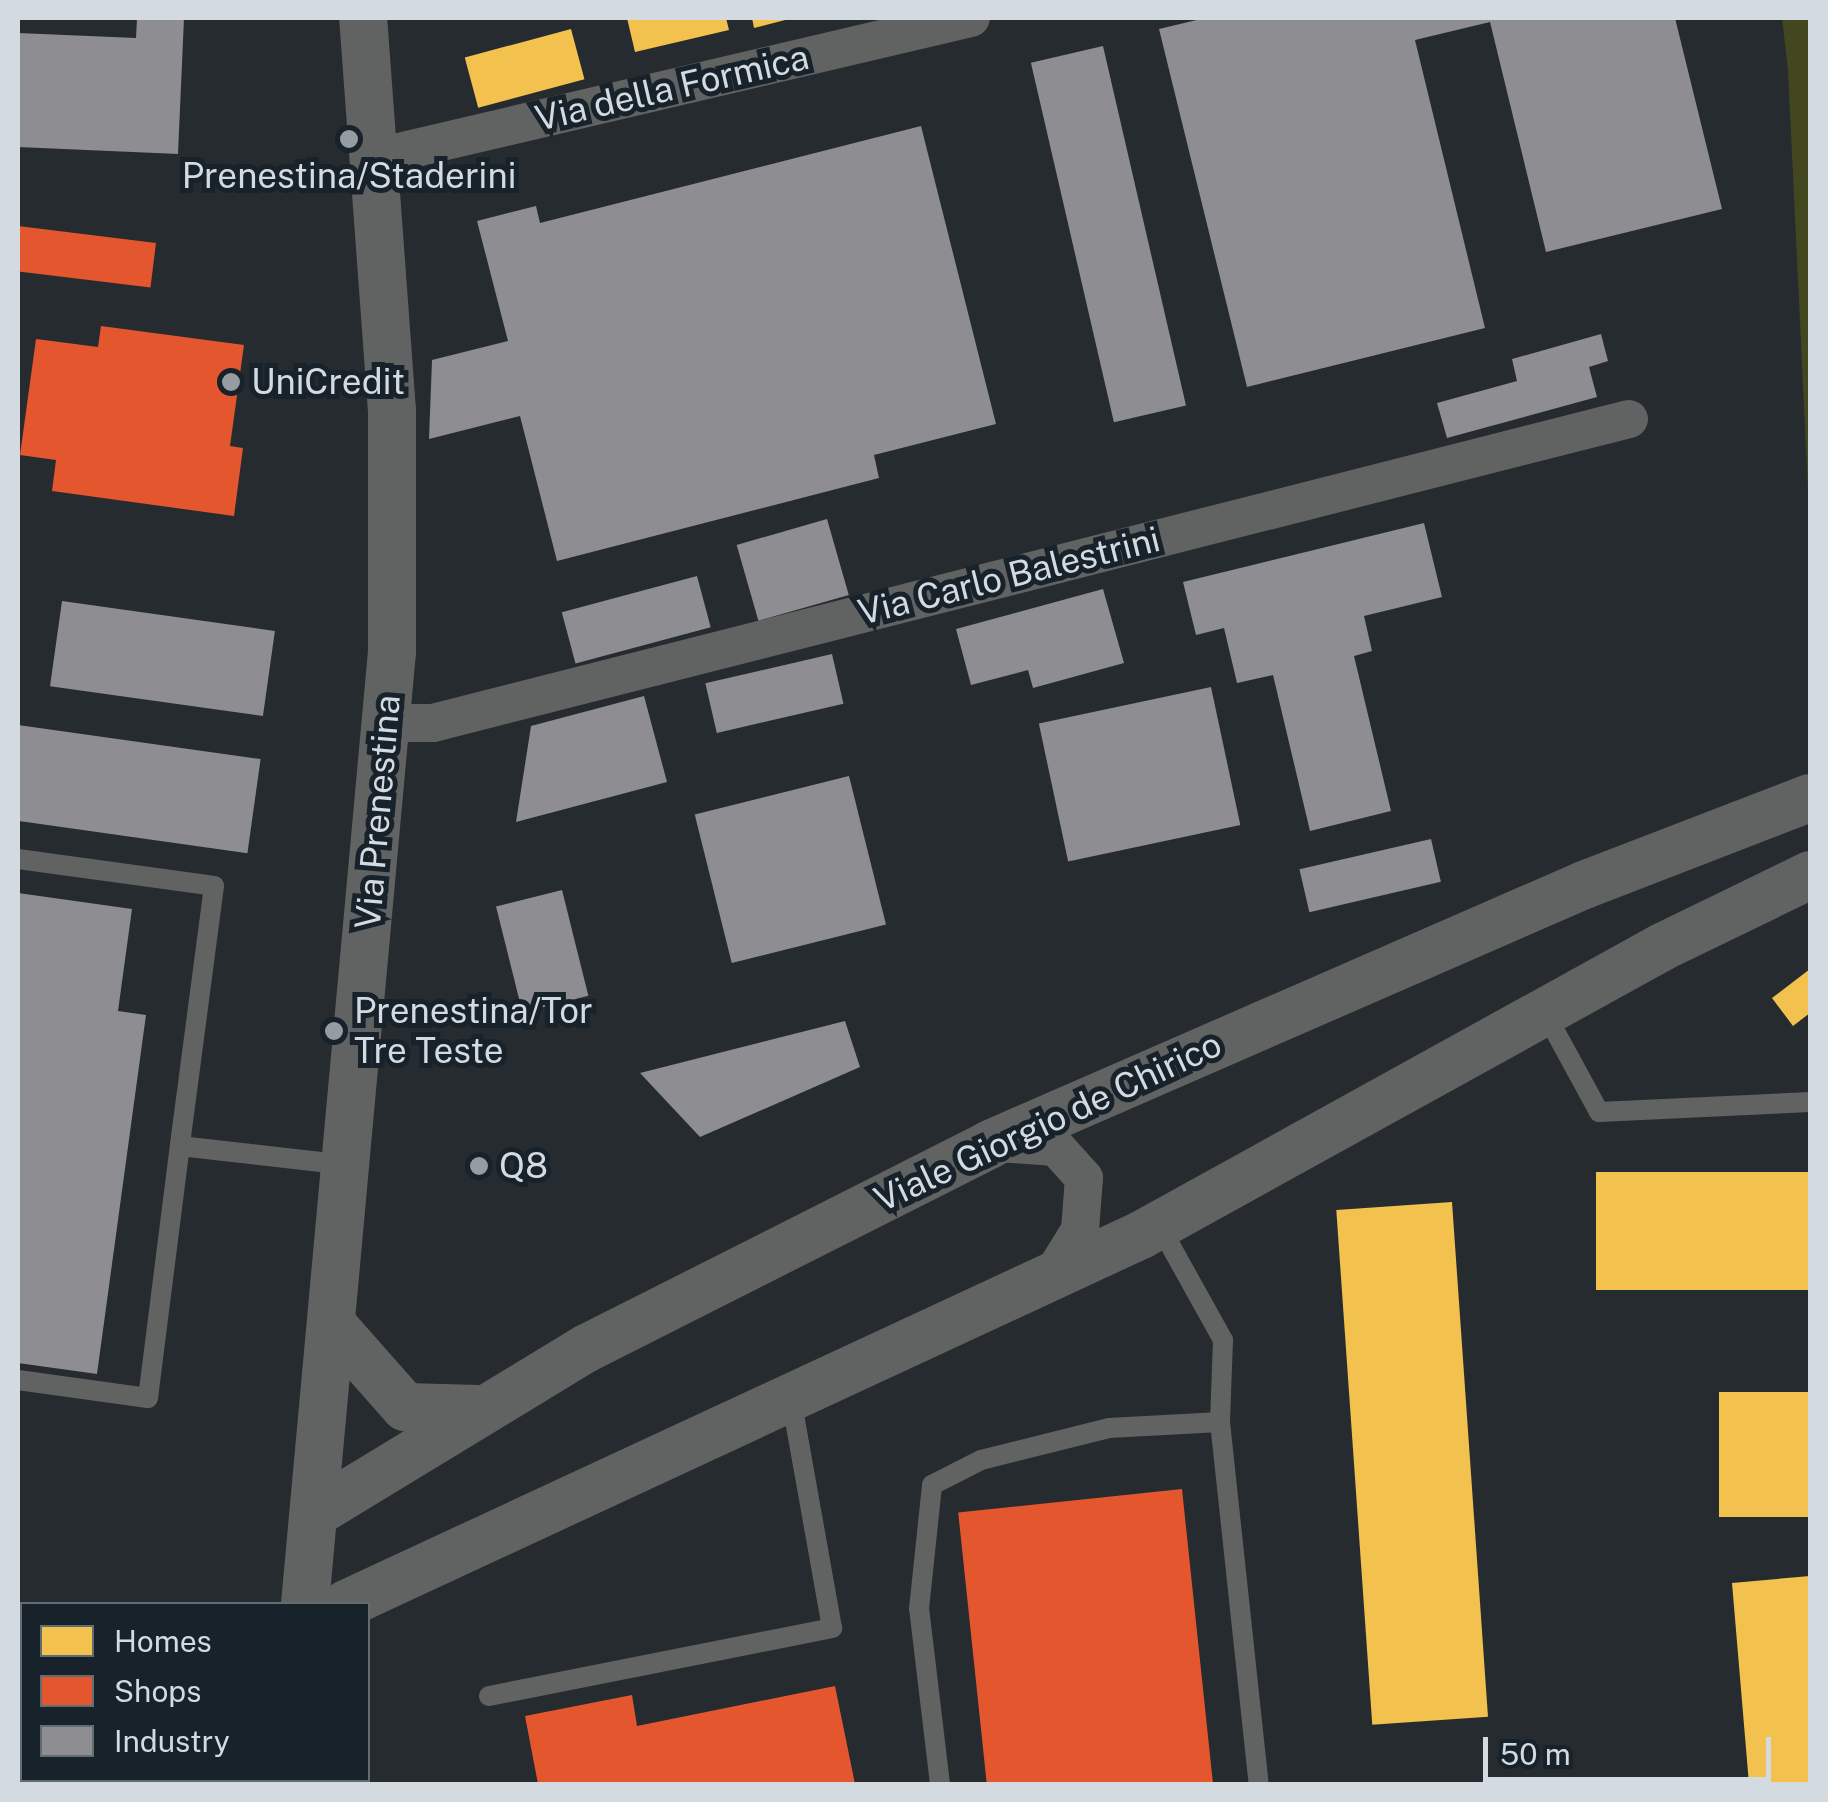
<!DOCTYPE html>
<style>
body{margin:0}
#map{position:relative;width:1828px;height:1802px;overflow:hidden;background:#262b30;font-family:"Public Sans",sans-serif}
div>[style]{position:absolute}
.green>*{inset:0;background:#424720}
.homes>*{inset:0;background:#f2c14e;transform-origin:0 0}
.shops>*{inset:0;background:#e4572e;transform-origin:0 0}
.industry>*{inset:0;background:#8d8d92;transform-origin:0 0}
.service>*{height:20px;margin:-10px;padding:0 10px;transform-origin:10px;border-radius:10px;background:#616262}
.minor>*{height:38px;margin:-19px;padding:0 19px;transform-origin:19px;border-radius:19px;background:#616262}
.tertiary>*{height:48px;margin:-24px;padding:0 24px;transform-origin:24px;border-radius:24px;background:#616262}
.dots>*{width:28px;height:28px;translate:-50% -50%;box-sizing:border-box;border:5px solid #17222b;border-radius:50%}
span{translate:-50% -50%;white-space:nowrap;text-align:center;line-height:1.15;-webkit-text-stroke:10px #17222b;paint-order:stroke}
.street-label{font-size:35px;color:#d3dae0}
.poi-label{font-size:35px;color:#d3dae0}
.left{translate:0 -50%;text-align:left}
.frame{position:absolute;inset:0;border:20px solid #d3dae0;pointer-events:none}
.legend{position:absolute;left:20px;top:1602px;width:350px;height:180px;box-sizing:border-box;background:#17222b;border:2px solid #626c73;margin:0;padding:12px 18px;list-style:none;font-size:30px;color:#d3dae0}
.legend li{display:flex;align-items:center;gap:20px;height:50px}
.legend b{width:50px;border:2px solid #626c73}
.scale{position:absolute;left:1483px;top:1737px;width:288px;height:45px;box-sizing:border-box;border:5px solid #d3dae0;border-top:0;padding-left:12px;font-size:30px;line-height:35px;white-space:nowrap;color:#d3dae0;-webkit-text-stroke:8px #17222b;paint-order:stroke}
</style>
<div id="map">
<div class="green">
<i style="clip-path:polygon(1782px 18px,1810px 18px,1810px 532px,1788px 70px)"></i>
</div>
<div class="homes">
<i style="clip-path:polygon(627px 18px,726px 18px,729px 30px,635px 52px)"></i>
<i style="clip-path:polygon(752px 18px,789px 18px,789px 19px,754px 28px)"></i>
<i style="left:571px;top:29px;width:52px;height:110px;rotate:75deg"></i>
<i style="clip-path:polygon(1810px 969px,1810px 1013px,1793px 1026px,1772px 998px)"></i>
<i style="left:1810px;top:1172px;width:118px;height:214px;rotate:90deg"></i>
<i style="left:1452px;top:1202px;width:516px;height:116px;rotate:86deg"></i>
<i style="left:1810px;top:1392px;width:125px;height:91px;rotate:90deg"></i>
<i style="clip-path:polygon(1810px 1576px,1810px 1784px,1749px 1784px,1732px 1583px)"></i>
</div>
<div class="shops">
<i style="left:18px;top:226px;width:139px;height:45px;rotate:7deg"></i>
<i style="clip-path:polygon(101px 326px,244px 345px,230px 446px,243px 448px,234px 516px,52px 491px,56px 460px,20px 455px,36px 339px,98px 347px)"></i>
<i style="left:1182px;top:1489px;width:296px;height:225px;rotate:84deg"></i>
<i style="clip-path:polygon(835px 1686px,855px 1784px,538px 1784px,525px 1716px,632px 1695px,637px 1726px)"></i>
</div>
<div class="industry">
<i style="clip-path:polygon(137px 18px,184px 18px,178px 154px,18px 147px,18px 33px,136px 38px)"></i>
<i style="clip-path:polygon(1205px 18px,1675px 18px,1722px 209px,1546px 252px,1490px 22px,1415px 40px,1485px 328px,1247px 387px,1159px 29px)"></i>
<i style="left:1103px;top:46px;width:369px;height:74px;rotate:77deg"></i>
<i style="clip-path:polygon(921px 126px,996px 424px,874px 455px,879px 478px,557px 561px,520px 416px,429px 439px,432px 360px,508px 341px,477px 221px,536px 206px,540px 223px)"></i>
<i style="clip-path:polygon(1601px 334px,1608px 361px,1589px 367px,1597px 397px,1447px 438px,1437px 403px,1517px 381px,1512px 359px)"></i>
<i style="left:827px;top:519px;width:79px;height:94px;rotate:74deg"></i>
<i style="clip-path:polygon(1424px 523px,1442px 597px,1364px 616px,1372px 651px,1354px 656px,1391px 811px,1310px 831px,1273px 675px,1237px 683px,1224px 628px,1196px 635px,1183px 582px)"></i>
<i style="left:697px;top:576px;width:53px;height:140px;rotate:75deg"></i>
<i style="clip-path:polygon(1103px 589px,1124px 663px,1033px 688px,1028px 670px,971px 685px,956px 629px)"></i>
<i style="left:62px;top:601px;width:215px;height:86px;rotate:8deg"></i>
<i style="left:832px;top:654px;width:51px;height:130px;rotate:77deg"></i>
<i style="left:1211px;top:687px;width:141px;height:176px;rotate:78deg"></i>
<i style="clip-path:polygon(644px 696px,667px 782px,516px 822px,531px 726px)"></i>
<i style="left:18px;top:725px;width:245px;height:95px;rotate:8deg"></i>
<i style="left:849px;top:776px;width:153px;height:159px;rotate:76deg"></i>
<i style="left:1431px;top:839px;width:44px;height:135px;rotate:77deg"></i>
<i style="left:562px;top:890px;width:109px;height:68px;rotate:76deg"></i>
<i style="clip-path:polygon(18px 893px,132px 909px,118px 1011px,146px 1015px,97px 1374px,18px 1363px)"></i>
<i style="clip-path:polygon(845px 1021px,860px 1067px,700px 1137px,640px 1073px)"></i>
</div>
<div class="service">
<i style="left:18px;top:859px;width:198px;rotate:7.8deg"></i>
<i style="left:214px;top:886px;width:262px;rotate:97.5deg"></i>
<i style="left:180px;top:1146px;width:168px;rotate:6.5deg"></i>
<i style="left:1544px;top:1011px;width:115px;rotate:61.4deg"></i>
<i style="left:1599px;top:1112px;width:211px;rotate:-2.7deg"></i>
<i style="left:18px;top:1380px;width:131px;rotate:7.9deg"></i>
<i style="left:148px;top:1398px;width:254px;rotate:-82.8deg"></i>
<i style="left:1220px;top:1422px;width:364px;rotate:83.9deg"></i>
<i style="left:489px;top:1696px;width:350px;rotate:-11.2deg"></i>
<i style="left:832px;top:1628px;width:235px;rotate:-100.1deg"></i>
<i style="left:940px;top:1784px;width:176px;rotate:-96.8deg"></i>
<i style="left:919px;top:1609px;width:125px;rotate:-84deg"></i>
<i style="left:932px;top:1485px;width:55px;rotate:-27deg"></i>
<i style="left:981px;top:1460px;width:132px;rotate:-14deg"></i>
<i style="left:1109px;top:1428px;width:111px;rotate:-3.1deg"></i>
<i style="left:1220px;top:1422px;width:82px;rotate:-87.9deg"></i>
<i style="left:1223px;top:1340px;width:132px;rotate:-119.1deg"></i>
</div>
<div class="minor">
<i style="left:373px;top:158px;width:614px;rotate:-13.18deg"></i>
<i style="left:387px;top:723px;width:46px"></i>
<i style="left:433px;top:723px;width:1234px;rotate:-14.26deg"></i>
<i style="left:999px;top:1143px;width:57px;rotate:4deg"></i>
<i style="left:1056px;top:1147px;width:42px;rotate:47.9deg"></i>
<i style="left:1084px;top:1178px;width:52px;rotate:94.4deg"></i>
<i style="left:1080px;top:1230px;width:59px;rotate:121.8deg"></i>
</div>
<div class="tertiary">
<i style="left:336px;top:1329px;width:104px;rotate:48.5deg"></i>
<i style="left:405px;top:1407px;width:74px;rotate:1.5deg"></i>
<i style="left:317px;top:1512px;width:316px;rotate:-31.3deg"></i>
<i style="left:587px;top:1348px;width:452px;rotate:-26.8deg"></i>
<i style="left:990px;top:1144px;width:648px;rotate:-23.56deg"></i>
<i style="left:1584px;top:885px;width:242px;rotate:-21.1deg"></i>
<i style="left:305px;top:1604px;width:956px;rotate:-84.78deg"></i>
<i style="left:392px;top:652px;width:241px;rotate:-90deg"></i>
<i style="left:392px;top:411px;width:394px;rotate:-94.2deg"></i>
<i style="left:346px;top:1604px;width:876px;rotate:-24.9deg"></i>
<i style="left:1141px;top:1235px;width:595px;rotate:-28.93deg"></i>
<i style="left:1662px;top:947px;width:165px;rotate:-25.9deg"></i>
<i style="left:18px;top:1773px;width:4px"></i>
<i style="left:63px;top:1780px;width:34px;rotate:7deg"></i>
<i style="left:281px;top:1784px;width:4px;rotate:-76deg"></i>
</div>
<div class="dots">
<i style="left:349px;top:139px;background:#969da2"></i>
<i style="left:231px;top:382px;background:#969da2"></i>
<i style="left:334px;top:1031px;background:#969da2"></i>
<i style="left:479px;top:1166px;background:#969da2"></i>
</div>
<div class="street-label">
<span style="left:672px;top:88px;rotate:-13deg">Via della Formica</span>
<span style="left:1009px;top:576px;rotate:-14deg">Via Carlo Balestrini</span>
<span style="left:378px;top:812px;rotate:-85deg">Via Prenestina</span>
<span style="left:1048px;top:1122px;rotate:-25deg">Viale Giorgio de Chirico</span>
</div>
<div class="poi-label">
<span style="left:349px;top:176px">Prenestina/Staderini</span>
<span class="left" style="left:251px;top:382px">UniCredit</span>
<span class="left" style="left:354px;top:1031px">Prenestina/Tor<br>Tre Teste</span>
<span class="left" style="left:499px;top:1166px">Q8</span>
</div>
<div class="frame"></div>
<ul class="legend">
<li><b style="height:28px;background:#f2c14e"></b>Homes</li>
<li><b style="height:28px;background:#e4572e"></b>Shops</li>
<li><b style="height:28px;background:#8d8d92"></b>Industry</li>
</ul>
<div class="scale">50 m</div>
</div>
